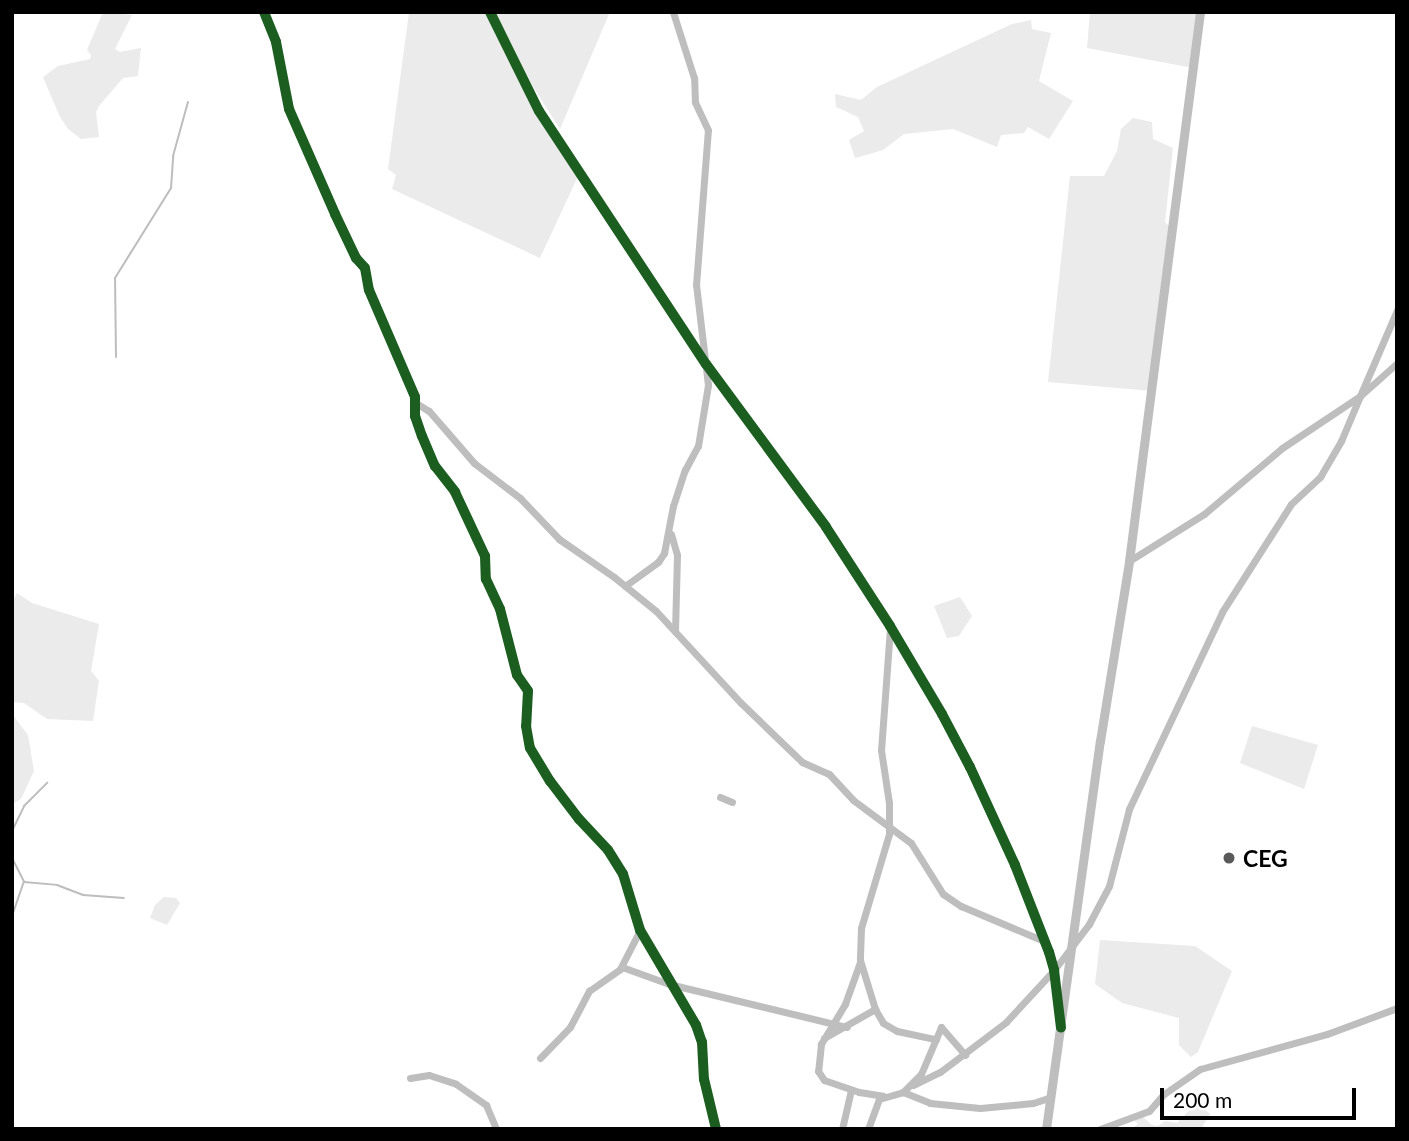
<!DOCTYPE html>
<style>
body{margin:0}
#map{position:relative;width:1409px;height:1141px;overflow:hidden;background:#fff;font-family:Lato,sans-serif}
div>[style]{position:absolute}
.green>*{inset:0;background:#ebebeb}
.stream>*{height:2px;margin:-1px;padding:0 1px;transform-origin:1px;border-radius:1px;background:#bdbdbd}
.minor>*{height:7px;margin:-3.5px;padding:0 3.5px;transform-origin:3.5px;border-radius:3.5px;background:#bebebe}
.major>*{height:9px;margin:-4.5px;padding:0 4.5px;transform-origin:4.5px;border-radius:4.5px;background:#bebebe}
.cycleway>*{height:10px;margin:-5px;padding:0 5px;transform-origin:5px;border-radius:5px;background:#1b5e20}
.dots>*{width:19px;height:19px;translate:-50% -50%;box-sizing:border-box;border:4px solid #fff;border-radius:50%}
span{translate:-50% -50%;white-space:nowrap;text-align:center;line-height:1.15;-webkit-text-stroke:7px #fff;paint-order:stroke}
.poi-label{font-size:23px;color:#000;font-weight:700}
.left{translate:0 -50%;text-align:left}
.frame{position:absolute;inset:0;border:14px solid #000;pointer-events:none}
.scale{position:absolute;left:1160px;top:1088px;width:196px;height:32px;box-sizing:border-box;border:4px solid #000;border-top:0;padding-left:9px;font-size:21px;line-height:24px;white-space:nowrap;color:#000;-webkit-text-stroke:5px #fff;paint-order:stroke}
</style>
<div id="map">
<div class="green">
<i style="clip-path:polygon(103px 12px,132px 15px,115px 49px,120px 52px,141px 48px,138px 76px,123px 78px,99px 106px,96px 112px,99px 137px,81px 139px,68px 129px,60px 117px,43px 77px,58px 66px,90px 59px,91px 55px,87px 50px)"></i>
<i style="clip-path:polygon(409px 12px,610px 12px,560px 129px,532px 85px,505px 31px,502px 33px,528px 89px,581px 170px,540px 258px,392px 189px,396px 175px,388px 169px)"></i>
<i style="clip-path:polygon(1090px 12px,1200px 12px,1193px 68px,1087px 48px)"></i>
<i style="clip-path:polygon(1031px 20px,1032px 29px,1051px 33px,1039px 81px,1073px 101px,1049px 139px,1028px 127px,1024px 133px,1001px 135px,997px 147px,953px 129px,904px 134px,883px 150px,855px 158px,849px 140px,864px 131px,858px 117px,836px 107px,835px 94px,861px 100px,877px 87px,1012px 24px)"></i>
<i style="clip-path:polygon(1133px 118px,1152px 122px,1153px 139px,1173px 148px,1165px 222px,1172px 229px,1152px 391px,1048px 382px,1070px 176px,1104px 176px,1117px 151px,1121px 129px)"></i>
<i style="clip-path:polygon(17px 593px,32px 603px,99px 624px,91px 671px,99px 681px,93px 721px,47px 719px,24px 703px,12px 702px,12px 603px)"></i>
<i style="clip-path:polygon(960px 597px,972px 616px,959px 636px,947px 638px,934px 606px)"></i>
<i style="clip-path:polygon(12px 714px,28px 735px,34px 771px,21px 799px,12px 804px)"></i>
<i style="clip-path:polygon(1252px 726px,1318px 745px,1304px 789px,1240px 763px)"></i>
<i style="clip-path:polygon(164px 897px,176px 898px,180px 903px,167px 925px,150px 918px,155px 905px)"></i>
<i style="clip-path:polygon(1100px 940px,1195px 946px,1232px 971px,1198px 1052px,1191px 1057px,1179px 1045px,1179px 1018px,1122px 1003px,1095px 984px)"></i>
<i style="clip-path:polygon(1195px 1104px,1199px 1104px,1210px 1114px,1201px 1129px,1131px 1129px,1138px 1124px,1133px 1119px,1142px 1116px,1152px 1125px,1158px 1126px,1165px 1121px,1177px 1123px)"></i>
</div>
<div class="stream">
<i style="left:116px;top:357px;width:79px;rotate:-90.7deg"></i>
<i style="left:115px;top:278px;width:106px;rotate:-58.1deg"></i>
<i style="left:171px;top:188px;width:32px;rotate:-86deg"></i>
<i style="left:173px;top:156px;width:56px;rotate:-74.5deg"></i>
<i style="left:12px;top:831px;width:28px;rotate:-64deg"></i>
<i style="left:24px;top:806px;width:33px;rotate:-45deg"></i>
<i style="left:12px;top:858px;width:27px;rotate:63deg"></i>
<i style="left:12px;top:916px;width:36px;rotate:-71deg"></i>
<i style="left:24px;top:882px;width:33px;rotate:5deg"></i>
<i style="left:57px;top:885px;width:28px;rotate:21deg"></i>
<i style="left:83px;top:895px;width:41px;rotate:4.2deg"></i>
</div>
<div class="minor">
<i style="left:264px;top:12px;width:32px;rotate:68deg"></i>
<i style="left:276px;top:42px;width:68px;rotate:79deg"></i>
<i style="left:289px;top:109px;width:115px;rotate:66.3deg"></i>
<i style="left:335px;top:214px;width:49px;rotate:64.5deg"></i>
<i style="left:356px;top:258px;width:13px;rotate:48deg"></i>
<i style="left:365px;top:268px;width:22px;rotate:80deg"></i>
<i style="left:369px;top:290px;width:116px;rotate:66.7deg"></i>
<i style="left:415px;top:397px;width:19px;rotate:90deg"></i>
<i style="left:415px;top:416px;width:21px;rotate:71deg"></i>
<i style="left:422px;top:436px;width:33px;rotate:67deg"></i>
<i style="left:435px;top:466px;width:33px;rotate:52deg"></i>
<i style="left:455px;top:492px;width:71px;rotate:64.9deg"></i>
<i style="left:485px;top:556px;width:23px;rotate:88deg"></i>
<i style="left:486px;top:579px;width:33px;rotate:65deg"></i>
<i style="left:500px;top:609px;width:68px;rotate:75.6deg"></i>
<i style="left:517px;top:675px;width:19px;rotate:55deg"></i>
<i style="left:528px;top:691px;width:35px;rotate:93deg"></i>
<i style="left:526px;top:726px;width:22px;rotate:80deg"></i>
<i style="left:530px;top:748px;width:39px;rotate:59deg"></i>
<i style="left:550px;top:781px;width:48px;rotate:52.7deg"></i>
<i style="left:579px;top:819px;width:42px;rotate:46.9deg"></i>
<i style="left:608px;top:850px;width:28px;rotate:58deg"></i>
<i style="left:623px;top:874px;width:59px;rotate:73.1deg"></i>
<i style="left:640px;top:930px;width:110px;rotate:59.5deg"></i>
<i style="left:696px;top:1025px;width:18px;rotate:71deg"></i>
<i style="left:702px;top:1042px;width:37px;rotate:87deg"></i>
<i style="left:704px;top:1079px;width:51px;rotate:76.5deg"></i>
<i style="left:490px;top:12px;width:110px;rotate:63.7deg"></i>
<i style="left:539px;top:111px;width:303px;rotate:56.6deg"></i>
<i style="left:706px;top:364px;width:202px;rotate:53.6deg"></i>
<i style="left:826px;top:527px;width:156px;rotate:57.3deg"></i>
<i style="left:910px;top:658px;width:124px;rotate:61.2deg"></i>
<i style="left:970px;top:767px;width:108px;rotate:65.3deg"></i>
<i style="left:1015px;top:865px;width:108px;rotate:69.4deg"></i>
<i style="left:1053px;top:966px;width:46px;rotate:81.2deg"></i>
<i style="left:416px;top:403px;width:15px;rotate:32deg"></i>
<i style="left:429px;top:411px;width:69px;rotate:49.1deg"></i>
<i style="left:474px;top:463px;width:58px;rotate:37.3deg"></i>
<i style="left:520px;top:498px;width:57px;rotate:46.4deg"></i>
<i style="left:559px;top:539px;width:67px;rotate:34.6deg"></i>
<i style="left:614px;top:577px;width:54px;rotate:39deg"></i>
<i style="left:656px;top:611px;width:125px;rotate:47.3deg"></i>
<i style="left:741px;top:703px;width:85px;rotate:44deg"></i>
<i style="left:802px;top:762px;width:30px;rotate:24deg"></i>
<i style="left:829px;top:774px;width:35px;rotate:47deg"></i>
<i style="left:853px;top:800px;width:72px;rotate:36.6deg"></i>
<i style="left:911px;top:843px;width:60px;rotate:57.9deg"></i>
<i style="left:943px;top:894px;width:22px;rotate:34deg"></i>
<i style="left:961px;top:906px;width:90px;rotate:22.9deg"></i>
<i style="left:671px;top:534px;width:22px;rotate:74deg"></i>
<i style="left:677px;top:555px;width:76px;rotate:91.5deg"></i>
<i style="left:1129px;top:561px;width:89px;rotate:-32.1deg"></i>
<i style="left:1204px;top:514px;width:102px;rotate:-40.2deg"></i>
<i style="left:1282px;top:448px;width:94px;rotate:-33.7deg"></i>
<i style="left:1360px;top:396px;width:94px;rotate:-66.7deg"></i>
<i style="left:625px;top:586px;width:41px;rotate:-36deg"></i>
<i style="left:658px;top:562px;width:11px;rotate:-56deg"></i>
<i style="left:664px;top:553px;width:48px;rotate:-79.2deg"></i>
<i style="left:673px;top:506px;width:38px;rotate:-72deg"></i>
<i style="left:685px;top:470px;width:27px;rotate:-62deg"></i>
<i style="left:698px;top:446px;width:62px;rotate:-80.7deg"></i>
<i style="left:708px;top:385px;width:101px;rotate:-96.8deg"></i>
<i style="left:696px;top:285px;width:155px;rotate:-85.6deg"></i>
<i style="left:708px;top:130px;width:31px;rotate:-115deg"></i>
<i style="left:695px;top:102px;width:24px;rotate:-92deg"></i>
<i style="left:694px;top:78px;width:69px;rotate:-107.7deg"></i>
<i style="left:890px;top:628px;width:122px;rotate:94.2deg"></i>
<i style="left:881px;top:750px;width:54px;rotate:81.4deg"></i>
<i style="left:889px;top:803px;width:31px;rotate:90deg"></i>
<i style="left:889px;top:834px;width:98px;rotate:106.6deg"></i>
<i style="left:861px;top:928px;width:32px;rotate:92deg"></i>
<i style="left:860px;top:960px;width:51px;rotate:73deg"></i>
<i style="left:875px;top:1009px;width:16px;rotate:60deg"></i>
<i style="left:883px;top:1023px;width:16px;rotate:30deg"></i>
<i style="left:897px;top:1031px;width:40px;rotate:12deg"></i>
<i style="left:720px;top:797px;width:13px;rotate:23deg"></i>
<i style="left:860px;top:962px;width:45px;rotate:109.7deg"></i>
<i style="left:845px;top:1004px;width:47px;rotate:121deg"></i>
<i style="left:821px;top:1044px;width:27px;rotate:96deg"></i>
<i style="left:818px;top:1071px;width:11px;rotate:56deg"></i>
<i style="left:824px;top:1080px;width:37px;rotate:19deg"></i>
<i style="left:859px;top:1092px;width:24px;rotate:9deg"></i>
<i style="left:622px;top:967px;width:50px;rotate:19.9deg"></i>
<i style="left:669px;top:984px;width:183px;rotate:13.6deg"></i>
<i style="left:824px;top:1038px;width:59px;rotate:-29.6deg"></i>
<i style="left:540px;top:1058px;width:43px;rotate:-45.9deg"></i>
<i style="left:570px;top:1027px;width:41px;rotate:-62.2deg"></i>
<i style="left:589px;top:991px;width:38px;rotate:-35deg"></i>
<i style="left:620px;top:969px;width:44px;rotate:-62.9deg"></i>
<i style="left:410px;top:1078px;width:19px;rotate:-9deg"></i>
<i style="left:429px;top:1075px;width:28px;rotate:18deg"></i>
<i style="left:456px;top:1084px;width:37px;rotate:35deg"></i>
<i style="left:486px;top:1105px;width:26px;rotate:67deg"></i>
<i style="left:913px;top:1085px;width:30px;rotate:-26deg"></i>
<i style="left:940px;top:1072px;width:83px;rotate:-37.1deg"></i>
<i style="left:1006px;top:1022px;width:71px;rotate:-47.3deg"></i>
<i style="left:1054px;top:970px;width:58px;rotate:-52.7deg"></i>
<i style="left:1089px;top:924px;width:43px;rotate:-62.2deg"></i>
<i style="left:1109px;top:886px;width:80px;rotate:-75.4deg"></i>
<i style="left:1129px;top:809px;width:218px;rotate:-64.7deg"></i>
<i style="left:1222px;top:612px;width:128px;rotate:-57.4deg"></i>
<i style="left:1291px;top:504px;width:40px;rotate:-43deg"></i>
<i style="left:1320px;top:477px;width:42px;rotate:-59.7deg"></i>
<i style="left:1341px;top:441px;width:49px;rotate:-67.1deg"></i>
<i style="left:1360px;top:396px;width:50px;rotate:-41.7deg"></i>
<i style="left:903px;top:1092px;width:29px;rotate:22deg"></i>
<i style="left:930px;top:1103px;width:50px;rotate:5.7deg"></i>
<i style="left:980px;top:1108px;width:53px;rotate:-5.4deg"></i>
<i style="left:1033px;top:1103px;width:19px;rotate:-18deg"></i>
<i style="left:842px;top:1129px;width:40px;rotate:-77deg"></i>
<i style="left:868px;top:1129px;width:32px;rotate:-70deg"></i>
<i style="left:879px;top:1099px;width:25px;rotate:-16deg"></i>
<i style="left:903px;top:1092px;width:25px;rotate:-45deg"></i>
<i style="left:921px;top:1074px;width:51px;rotate:-66.9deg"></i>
<i style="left:941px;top:1027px;width:37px;rotate:49deg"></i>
<i style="left:1100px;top:1129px;width:52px;rotate:-20.2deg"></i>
<i style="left:1149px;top:1111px;width:23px;rotate:-49deg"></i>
<i style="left:1164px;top:1094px;width:44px;rotate:-34.8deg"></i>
<i style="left:1200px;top:1069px;width:132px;rotate:-15.4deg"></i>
<i style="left:1327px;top:1034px;width:75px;rotate:-20.4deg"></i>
</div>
<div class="major">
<i style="left:1046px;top:1129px;width:392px;rotate:-82.1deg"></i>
<i style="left:1100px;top:741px;width:182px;rotate:-80.8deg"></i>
<i style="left:1129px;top:561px;width:554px;rotate:-82.63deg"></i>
</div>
<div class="cycleway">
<i style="left:264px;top:12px;width:32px;rotate:68deg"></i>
<i style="left:276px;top:42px;width:68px;rotate:79deg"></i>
<i style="left:289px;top:109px;width:115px;rotate:66.3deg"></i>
<i style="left:335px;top:214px;width:49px;rotate:64.5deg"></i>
<i style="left:356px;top:258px;width:13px;rotate:48deg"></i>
<i style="left:365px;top:268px;width:22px;rotate:80deg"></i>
<i style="left:369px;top:290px;width:116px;rotate:66.7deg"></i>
<i style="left:415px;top:397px;width:19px;rotate:90deg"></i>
<i style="left:415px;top:416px;width:21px;rotate:71deg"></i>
<i style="left:422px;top:436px;width:33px;rotate:67deg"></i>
<i style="left:435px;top:466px;width:33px;rotate:52deg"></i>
<i style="left:455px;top:492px;width:71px;rotate:64.9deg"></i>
<i style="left:485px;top:556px;width:23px;rotate:88deg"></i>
<i style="left:486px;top:579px;width:33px;rotate:65deg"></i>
<i style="left:500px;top:609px;width:68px;rotate:75.6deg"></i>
<i style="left:517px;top:675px;width:19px;rotate:55deg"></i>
<i style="left:528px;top:691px;width:35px;rotate:93deg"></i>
<i style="left:526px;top:726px;width:22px;rotate:80deg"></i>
<i style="left:530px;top:748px;width:39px;rotate:59deg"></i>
<i style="left:550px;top:781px;width:48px;rotate:52.7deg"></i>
<i style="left:579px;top:819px;width:42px;rotate:46.9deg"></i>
<i style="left:608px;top:850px;width:28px;rotate:58deg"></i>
<i style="left:623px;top:874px;width:59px;rotate:73.1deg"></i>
<i style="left:640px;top:930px;width:110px;rotate:59.5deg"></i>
<i style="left:696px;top:1025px;width:18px;rotate:71deg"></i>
<i style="left:702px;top:1042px;width:37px;rotate:87deg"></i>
<i style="left:704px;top:1079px;width:51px;rotate:76.5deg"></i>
<i style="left:490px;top:12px;width:110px;rotate:63.7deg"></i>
<i style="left:539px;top:111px;width:303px;rotate:56.6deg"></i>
<i style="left:706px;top:364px;width:202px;rotate:53.6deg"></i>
<i style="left:826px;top:527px;width:118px;rotate:57.1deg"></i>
<i style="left:890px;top:626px;width:102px;rotate:59.4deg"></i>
<i style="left:942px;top:714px;width:60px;rotate:62.2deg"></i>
<i style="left:970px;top:767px;width:108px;rotate:65.3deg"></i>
<i style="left:1015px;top:865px;width:93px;rotate:68.7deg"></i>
<i style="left:1049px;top:952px;width:19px;rotate:74deg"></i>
<i style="left:1054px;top:970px;width:58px;rotate:83.1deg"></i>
</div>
<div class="dots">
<i style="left:1229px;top:858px;background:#595959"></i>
</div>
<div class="poi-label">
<span class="left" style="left:1243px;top:858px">CEG</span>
</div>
<div class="frame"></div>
<div class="scale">200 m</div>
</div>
